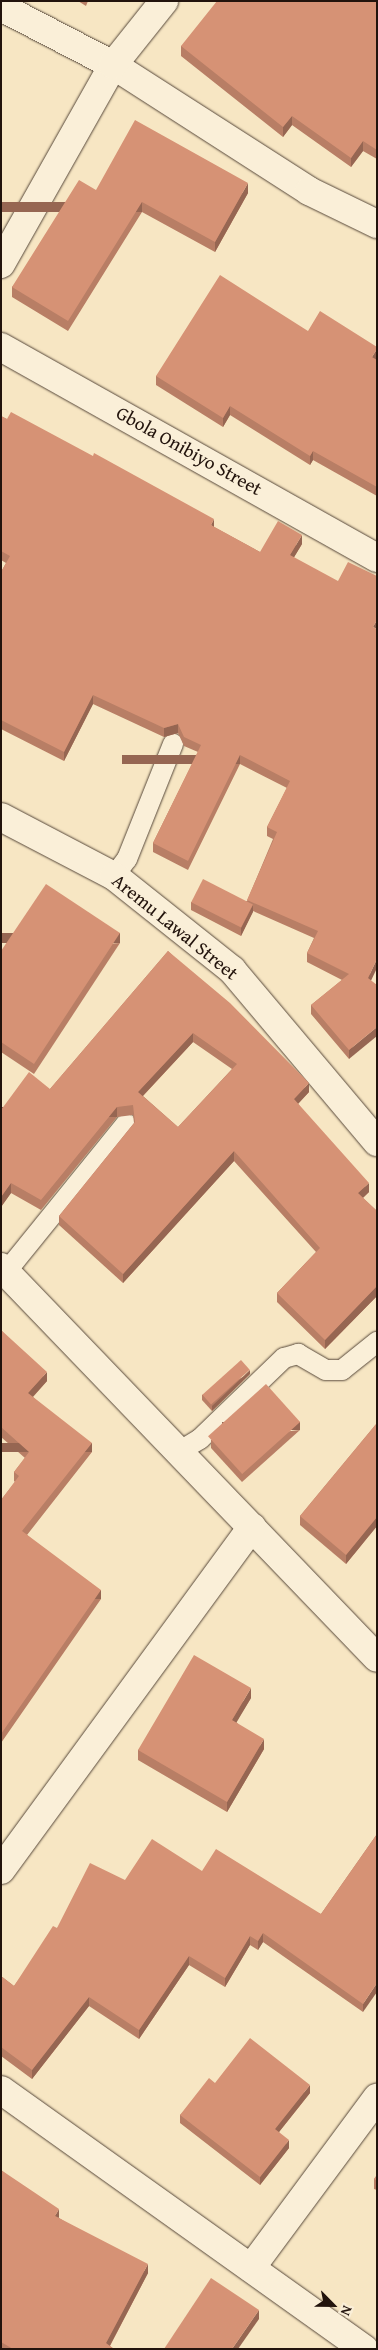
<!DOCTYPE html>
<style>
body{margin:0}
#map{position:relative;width:378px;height:2350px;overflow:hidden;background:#f7e6c3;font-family:"Gentium Book Plus",serif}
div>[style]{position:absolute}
.roads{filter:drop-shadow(0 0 1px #57483a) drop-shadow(0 0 1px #57483a)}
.service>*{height:20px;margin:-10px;padding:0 10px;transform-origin:10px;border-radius:10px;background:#faefd8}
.minor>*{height:28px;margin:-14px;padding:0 14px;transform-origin:14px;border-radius:14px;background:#faefd8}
.wall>*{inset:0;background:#b87e65}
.shaded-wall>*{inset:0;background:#966652;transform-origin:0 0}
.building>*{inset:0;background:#d69275;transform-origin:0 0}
span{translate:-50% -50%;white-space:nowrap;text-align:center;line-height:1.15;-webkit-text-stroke:4px #faefd8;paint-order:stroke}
.street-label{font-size:19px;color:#22130c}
.frame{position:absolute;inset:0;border:2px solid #22130c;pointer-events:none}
.north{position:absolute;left:308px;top:2280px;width:50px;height:50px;-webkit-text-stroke:4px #faefd8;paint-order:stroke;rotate:113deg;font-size:14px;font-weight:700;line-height:20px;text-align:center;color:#22130c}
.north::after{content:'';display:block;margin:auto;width:18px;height:22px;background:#22130c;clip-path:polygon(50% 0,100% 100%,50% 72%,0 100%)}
</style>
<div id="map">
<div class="roads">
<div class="service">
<i style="left:114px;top:876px;width:21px;rotate:-53deg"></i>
<i style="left:127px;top:859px;width:124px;rotate:-68.2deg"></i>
<i style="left:6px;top:1272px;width:191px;rotate:-51deg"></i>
<i style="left:180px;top:1451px;width:23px;rotate:-31deg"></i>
<i style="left:200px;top:1439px;width:117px;rotate:-44deg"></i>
<i style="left:284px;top:1358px;width:15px;rotate:-16deg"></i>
<i style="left:298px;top:1354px;width:32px;rotate:30deg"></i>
<i style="left:326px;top:1370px;width:16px"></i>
<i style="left:342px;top:1370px;width:45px;rotate:-38.7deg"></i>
</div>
<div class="minor">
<i style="left:1px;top:7px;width:126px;rotate:27.4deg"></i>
<i style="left:113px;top:65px;width:233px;rotate:32.7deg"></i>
<i style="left:309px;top:191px;width:76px;rotate:25.9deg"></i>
<i style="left:1px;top:264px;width:228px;rotate:-60.6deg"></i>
<i style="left:113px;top:65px;width:82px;rotate:-51.4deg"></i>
<i style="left:1px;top:347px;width:431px;rotate:29.3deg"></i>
<i style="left:1px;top:817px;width:127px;rotate:27.6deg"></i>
<i style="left:114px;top:876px;width:151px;rotate:38.5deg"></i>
<i style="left:232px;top:970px;width:225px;rotate:49.9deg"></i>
<i style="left:1px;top:1267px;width:542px;rotate:46.12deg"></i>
<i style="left:1px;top:1870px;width:425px;rotate:-53.8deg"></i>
<i style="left:1px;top:2090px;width:446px;rotate:35.5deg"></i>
<i style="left:251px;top:2268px;width:212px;rotate:-53.5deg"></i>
</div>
</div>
<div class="wall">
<i style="clip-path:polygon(78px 1px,88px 1px,86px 6px)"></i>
<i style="clip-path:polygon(377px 1px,377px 159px,363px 151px,351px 167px,292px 125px,283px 137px,181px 56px,181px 46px)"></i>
<i style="clip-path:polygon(96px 190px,248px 193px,215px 252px,142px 212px,68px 331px,12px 297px,12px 287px)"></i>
<i style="clip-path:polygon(308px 331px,377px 360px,377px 496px,313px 460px,310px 465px,230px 415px,223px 427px,156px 385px,156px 376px)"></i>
<i style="clip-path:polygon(1px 416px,214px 527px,260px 552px,302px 544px,294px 557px,371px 981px,349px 1059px,311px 1014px,311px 1005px,342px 980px,307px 962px,307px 953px,314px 938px,253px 911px,241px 936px,191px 910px,191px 902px,247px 901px,273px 839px,267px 836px,267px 827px,287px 788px,240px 764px,188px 870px,153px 852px,153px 843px,198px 752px,184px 746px,178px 733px,164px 737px,93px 704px,64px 761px,1px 729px,1px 572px,6px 563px,1px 560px)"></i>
<i style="clip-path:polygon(120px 943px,34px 1074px,1px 1052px,1px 951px)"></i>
<i style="clip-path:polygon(evenodd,168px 951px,309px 1092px,298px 1104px,369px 1192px,363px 1198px,377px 1211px,377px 1296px,325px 1349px,277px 1302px,277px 1293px,316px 1252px,234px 1161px,123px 1283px,59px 1225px,59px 1216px,134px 1123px,133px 1115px,117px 1117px,41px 1210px,11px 1193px,1px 1207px,1px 1110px,50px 1089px,168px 951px,193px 1042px,232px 1069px,178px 1127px,143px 1096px,193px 1042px)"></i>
<i style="clip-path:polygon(1px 1330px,47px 1381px,33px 1397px,92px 1452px,27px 1535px,101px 1599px,1px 1743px,1px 1500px,15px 1482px,14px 1481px,14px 1472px,25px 1458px,1px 1437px)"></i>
<i style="clip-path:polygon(250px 1374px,212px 1411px,202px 1400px,202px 1395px)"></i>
<i style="clip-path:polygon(377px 1423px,377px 1526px,346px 1564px,300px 1525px,300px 1516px)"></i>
<i style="clip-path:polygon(300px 1430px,242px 1482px,211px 1448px,211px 1440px)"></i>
<i style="clip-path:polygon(251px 1698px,236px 1722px,264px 1749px,227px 1812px,138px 1760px,138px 1750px)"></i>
<i style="clip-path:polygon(377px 1834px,363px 2012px,263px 1942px,258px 1950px,250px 1945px,225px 1987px,189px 1965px,139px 2039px,89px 2006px,32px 2079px,1px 2056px,1px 1976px,14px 1986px,57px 1928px,125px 1880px,202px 1871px,321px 1914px)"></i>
<i style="clip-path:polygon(215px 2083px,310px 2093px,279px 2132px,289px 2148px,260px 2185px,180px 2123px,180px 2115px)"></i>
<i style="clip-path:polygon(1px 2170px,59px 2218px,148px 2273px,110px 2346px,114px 2349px,1px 2349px)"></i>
<i style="clip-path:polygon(377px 2175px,377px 2190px,374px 2189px,374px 2179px)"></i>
</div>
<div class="shaded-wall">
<i style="clip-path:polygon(292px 116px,292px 125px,283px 137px,283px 127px)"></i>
<i style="clip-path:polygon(363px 141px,363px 151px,351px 167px,351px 158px)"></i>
<i style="clip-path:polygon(248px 183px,248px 193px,215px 252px,215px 242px)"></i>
<i style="left:142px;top:202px;width:10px;height:140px;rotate:90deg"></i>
<i style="clip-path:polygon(377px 349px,377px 358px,372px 366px,372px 357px)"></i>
<i style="clip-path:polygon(230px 406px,230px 415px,223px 427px,223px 418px)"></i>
<i style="clip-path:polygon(313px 451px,313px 460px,310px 465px,310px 456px)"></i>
<i style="clip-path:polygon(214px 519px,214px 528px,211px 525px)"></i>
<i style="clip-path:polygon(302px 535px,302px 544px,290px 564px,290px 555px)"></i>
<i style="clip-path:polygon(377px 620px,377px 629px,373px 627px)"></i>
<i style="clip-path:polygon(93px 695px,93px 704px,64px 761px,64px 752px)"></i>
<i style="clip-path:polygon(178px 724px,178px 733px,164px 737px,164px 728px)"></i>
<i style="left:240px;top:755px;width:9px;height:118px;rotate:90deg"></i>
<i style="clip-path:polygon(253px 905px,253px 912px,241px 936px,241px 928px)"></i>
<i style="left:120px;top:933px;width:10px;height:157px;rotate:90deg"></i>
<i style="clip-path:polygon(377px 959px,377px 968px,368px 987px,368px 978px)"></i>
<i style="clip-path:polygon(377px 1027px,377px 1036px,349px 1059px,349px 1050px)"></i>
<i style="clip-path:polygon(193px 1033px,193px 1042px,138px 1101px,138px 1092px)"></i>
<i style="clip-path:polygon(309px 1083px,309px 1092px,294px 1108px,294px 1099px)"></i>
<i style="left:117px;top:1107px;width:10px;height:120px;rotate:90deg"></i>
<i style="clip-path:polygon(234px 1151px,234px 1161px,123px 1283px,123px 1274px)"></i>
<i style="clip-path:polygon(11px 1183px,11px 1193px,1px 1207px,1px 1197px)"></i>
<i style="clip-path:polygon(369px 1183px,369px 1192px,358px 1202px,358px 1193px)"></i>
<i style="clip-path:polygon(377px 1286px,377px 1296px,325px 1349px,325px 1340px)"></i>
<i style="clip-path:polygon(250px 1370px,250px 1374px,212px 1411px,212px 1406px)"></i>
<i style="clip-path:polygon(47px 1372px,47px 1381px,28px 1402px,28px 1393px)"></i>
<i style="left:300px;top:1422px;width:8px;height:78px;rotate:90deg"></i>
<i style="left:92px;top:1443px;width:9px;height:112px;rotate:90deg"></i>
<i style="clip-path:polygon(377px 1517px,377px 1526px,346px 1564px,346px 1555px)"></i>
<i style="left:101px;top:1590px;width:9px;height:175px;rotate:90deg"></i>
<i style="clip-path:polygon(251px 1688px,251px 1698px,232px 1730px,232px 1720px)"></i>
<i style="clip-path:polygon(264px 1739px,264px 1749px,227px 1812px,227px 1802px)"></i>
<i style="clip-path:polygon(263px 1933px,263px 1942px,258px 1950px,258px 1941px)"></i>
<i style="clip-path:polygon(250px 1936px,250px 1945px,225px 1987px,225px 1978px)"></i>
<i style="clip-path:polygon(189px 1956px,189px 1965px,139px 2039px,139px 2030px)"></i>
<i style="clip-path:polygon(377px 1983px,377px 1992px,363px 2012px,363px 2004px)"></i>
<i style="clip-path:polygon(89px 1997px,89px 2006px,32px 2079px,32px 2070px)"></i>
<i style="clip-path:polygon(310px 2085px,310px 2093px,275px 2137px,275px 2129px)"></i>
<i style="clip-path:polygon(289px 2140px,289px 2148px,260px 2185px,260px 2177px)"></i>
<i style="clip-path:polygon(59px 2209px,59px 2218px,55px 2216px)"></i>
<i style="clip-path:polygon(148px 2264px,148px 2273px,108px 2349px,106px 2343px)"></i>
<i style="clip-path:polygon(259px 2310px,259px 2319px,238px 2349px,232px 2349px)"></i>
</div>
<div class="building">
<i style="clip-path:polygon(217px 1px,377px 1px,377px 150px,363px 141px,351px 158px,292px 116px,283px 127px,181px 46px)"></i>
<i style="clip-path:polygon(135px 120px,248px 183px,215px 242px,142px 202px,68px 321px,12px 287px,79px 180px,96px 190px)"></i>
<i style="clip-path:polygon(220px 275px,308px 331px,320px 311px,377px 347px,377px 349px,372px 357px,377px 360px,377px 487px,313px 451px,310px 456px,230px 406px,223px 418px,156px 376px)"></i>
<i style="clip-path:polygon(11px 412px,93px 456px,94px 453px,214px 519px,211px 525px,260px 552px,278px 521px,302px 535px,290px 555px,338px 581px,348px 562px,377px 576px,377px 620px,373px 627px,377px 629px,377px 959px,368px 978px,377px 985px,377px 1027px,349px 1050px,311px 1005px,349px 974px,307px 953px,318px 931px,247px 900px,277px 832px,267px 827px,290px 781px,240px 755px,188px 861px,153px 843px,201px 745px,184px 737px,178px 724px,164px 728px,93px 695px,64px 752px,1px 720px,1px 572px,10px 556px,1px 551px,1px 416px,7px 419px)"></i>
<i style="left:203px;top:879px;width:56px;height:26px;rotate:27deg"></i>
<i style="clip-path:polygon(46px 884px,120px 933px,34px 1064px,1px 1042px,1px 951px)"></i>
<i style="clip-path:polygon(evenodd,168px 951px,230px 1003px,309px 1083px,294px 1099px,369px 1183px,358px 1193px,377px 1211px,377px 1286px,325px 1340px,277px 1293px,320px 1248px,234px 1151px,123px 1274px,59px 1216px,135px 1122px,133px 1105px,117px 1107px,41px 1200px,11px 1183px,1px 1197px,1px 1110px,29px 1072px,50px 1089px,168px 951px,193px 1033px,237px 1064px,178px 1127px,138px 1092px,193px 1033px)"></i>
<i style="clip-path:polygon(1px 1330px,47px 1372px,28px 1393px,92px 1443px,22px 1531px,101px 1590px,1px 1734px,1px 1500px,19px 1476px,14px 1472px,29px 1452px,1px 1427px)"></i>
<i style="left:241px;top:1360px;width:13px;height:52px;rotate:48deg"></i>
<i style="left:266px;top:1384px;width:51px;height:78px;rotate:48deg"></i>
<i style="clip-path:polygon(377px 1423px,377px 1517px,346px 1555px,300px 1516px)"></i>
<i style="clip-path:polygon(194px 1655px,251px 1688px,232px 1720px,264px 1739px,227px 1802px,138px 1750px)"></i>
<i style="clip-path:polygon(377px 1834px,377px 1983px,363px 2004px,263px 1933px,258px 1941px,250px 1936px,225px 1978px,189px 1956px,139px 2030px,89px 1997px,32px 2070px,1px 2047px,1px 1976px,14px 1986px,53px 1926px,57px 1928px,90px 1863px,125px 1880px,152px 1839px,202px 1871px,216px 1849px,321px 1914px)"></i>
<i style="clip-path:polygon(250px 2038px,310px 2085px,275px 2129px,289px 2140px,260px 2177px,180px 2115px,209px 2078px,215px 2083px)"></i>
<i style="clip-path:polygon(1px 2170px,59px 2209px,55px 2216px,148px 2264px,106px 2343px,114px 2349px,13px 2349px,1px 2342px)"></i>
<i style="clip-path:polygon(377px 2175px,377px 2181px,374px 2179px)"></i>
<i style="clip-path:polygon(211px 2278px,259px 2310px,232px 2349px,164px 2349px)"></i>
</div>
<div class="street-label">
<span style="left:189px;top:451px;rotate:29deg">Gbola Onibiyo Street</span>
<span style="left:175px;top:927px;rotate:39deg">Aremu Lawal Street</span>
</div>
<div class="frame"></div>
<div class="north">N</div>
</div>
